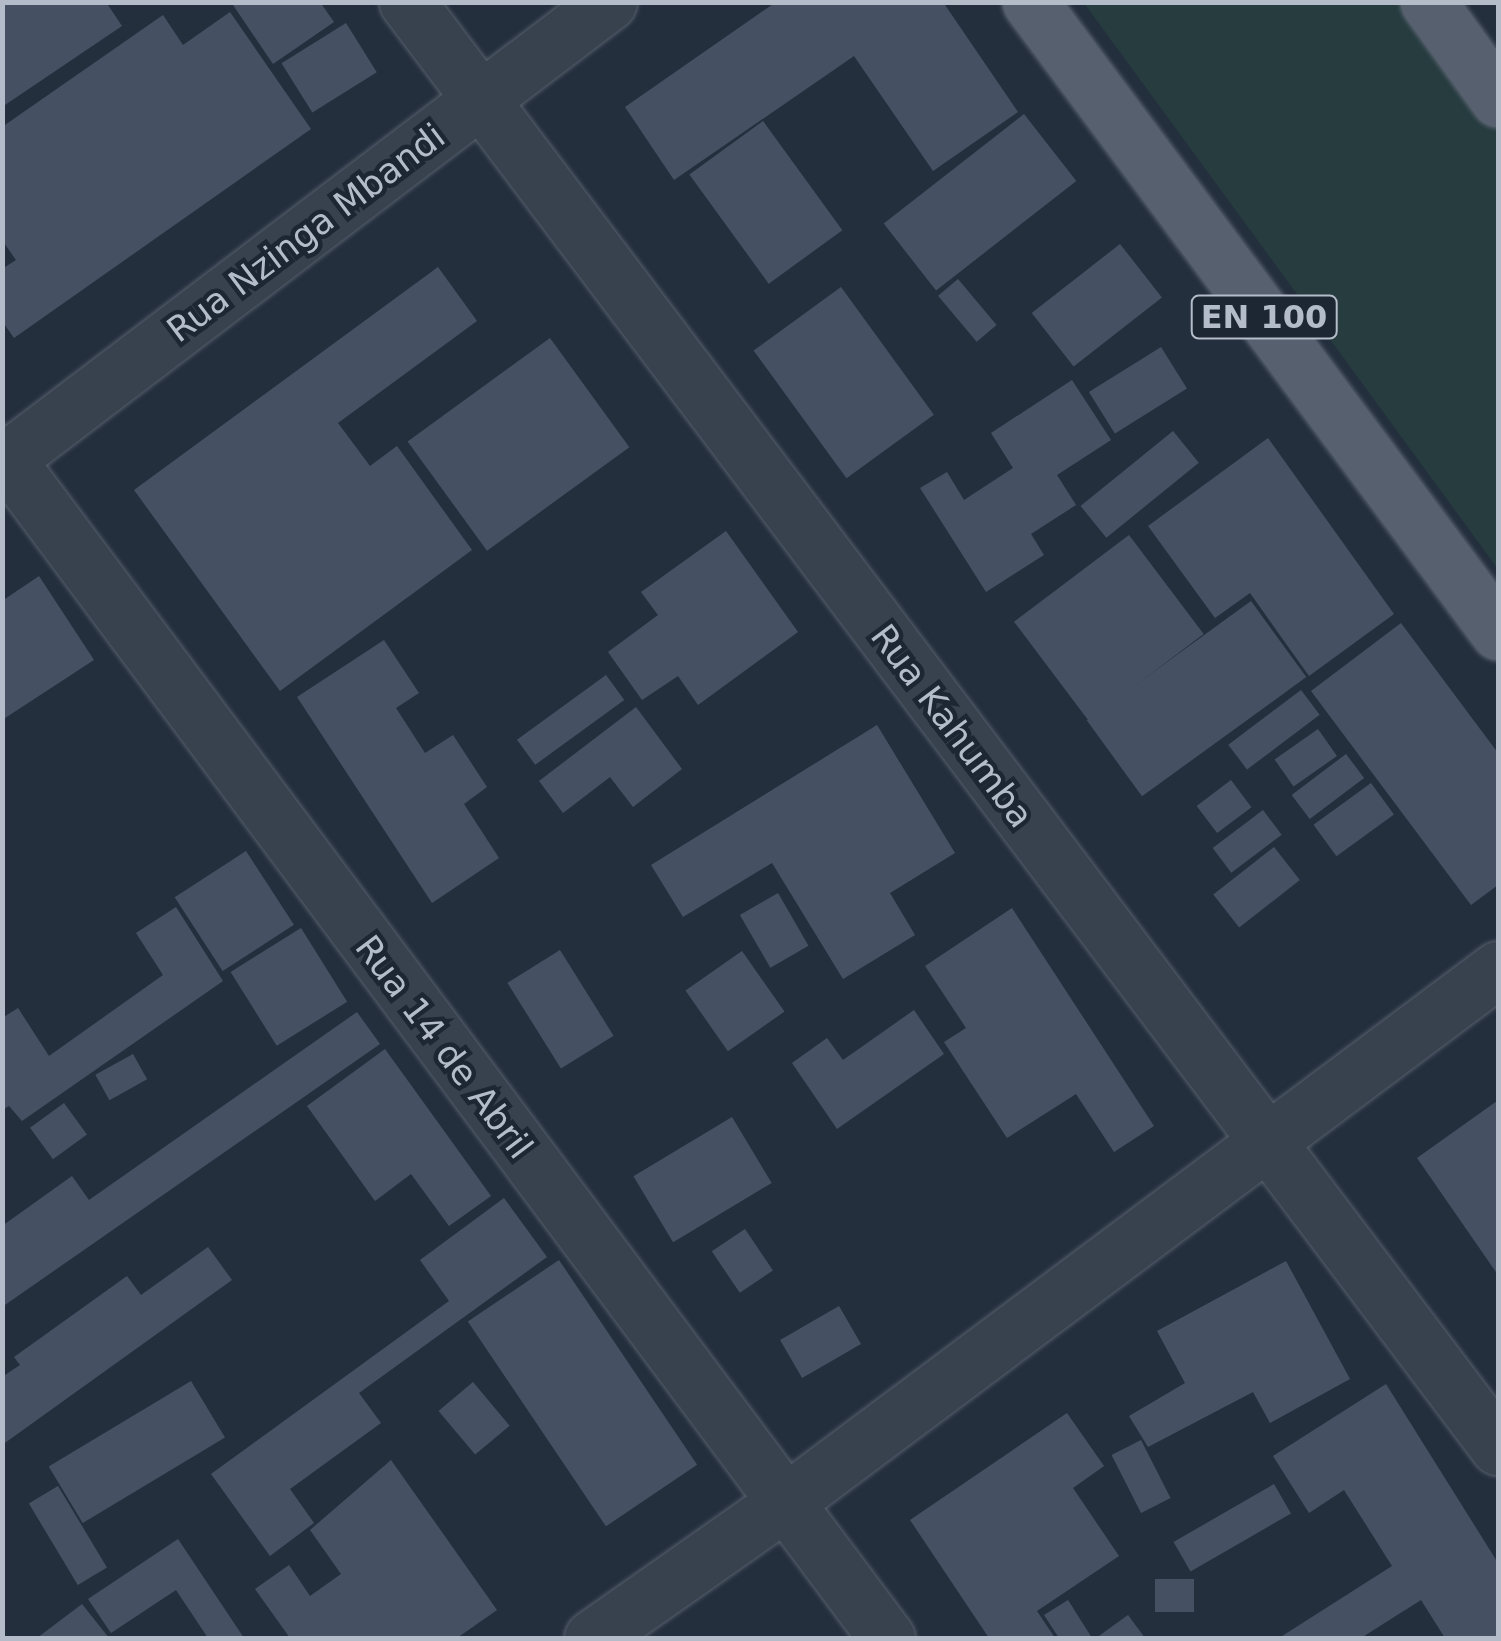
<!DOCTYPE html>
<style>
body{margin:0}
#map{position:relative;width:1501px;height:1641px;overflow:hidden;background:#242f3e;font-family:"DejaVu Sans",sans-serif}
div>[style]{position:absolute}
.green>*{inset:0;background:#263c3f}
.building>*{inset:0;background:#455162;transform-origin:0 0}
.roads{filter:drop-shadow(0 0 2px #565f6c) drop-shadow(0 0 2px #565f6c)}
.minor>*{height:55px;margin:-27.5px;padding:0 27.5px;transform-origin:27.5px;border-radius:27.5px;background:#38414e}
.primary>*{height:55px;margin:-27.5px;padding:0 27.5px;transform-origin:27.5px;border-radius:27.5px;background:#56606e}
span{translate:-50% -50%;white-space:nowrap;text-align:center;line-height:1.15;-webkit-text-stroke:9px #1d2633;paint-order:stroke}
.shield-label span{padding:2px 8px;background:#1d2633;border:2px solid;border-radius:8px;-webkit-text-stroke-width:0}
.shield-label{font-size:32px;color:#b4bcc9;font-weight:700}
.street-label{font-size:35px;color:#b4bcc9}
.frame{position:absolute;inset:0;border:5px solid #b4bcc9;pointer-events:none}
</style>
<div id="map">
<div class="green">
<i style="clip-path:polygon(1084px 3px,1412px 3px,1498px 120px,1498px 569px)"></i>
</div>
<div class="building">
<i style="clip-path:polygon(2px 2px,106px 2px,122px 26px,2px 107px)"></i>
<i style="clip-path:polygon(231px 2px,320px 2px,334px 22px,273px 64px)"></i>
<i style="clip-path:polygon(776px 2px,943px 2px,1018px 112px,933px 171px,854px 56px,674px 180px,625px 107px)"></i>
<i style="clip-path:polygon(230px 12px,311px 129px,14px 338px,2px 321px,2px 269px,16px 260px,2px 240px,2px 127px,163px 15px,183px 45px)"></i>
<i style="left:346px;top:23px;width:58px;height:76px;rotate:58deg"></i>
<i style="left:1024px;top:114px;width:85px;height:178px;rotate:52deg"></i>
<i style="left:763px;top:121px;width:135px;height:91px;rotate:54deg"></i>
<i style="left:1120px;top:244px;width:68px;height:112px;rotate:52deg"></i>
<i style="clip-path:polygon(438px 267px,477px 321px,338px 423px,370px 466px,397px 446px,472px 550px,280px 691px,134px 490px)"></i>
<i style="left:958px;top:279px;width:60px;height:26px;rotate:50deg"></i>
<i style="left:841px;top:287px;width:158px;height:108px;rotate:54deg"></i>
<i style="left:550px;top:338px;width:135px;height:176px;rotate:54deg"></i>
<i style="left:1161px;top:347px;width:49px;height:85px;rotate:58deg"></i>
<i style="clip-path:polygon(1072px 380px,1111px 440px,1057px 475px,1076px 505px,1031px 534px,1044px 555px,986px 592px,920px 488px,947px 472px,964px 500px,1013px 468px,991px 433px)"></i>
<i style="left:1173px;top:431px;width:41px;height:119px;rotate:51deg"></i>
<i style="clip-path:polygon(1268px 438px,1394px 614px,1309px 676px,1250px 593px,1215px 618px,1148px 526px)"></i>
<i style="clip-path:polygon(726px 531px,798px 632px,698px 705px,678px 676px,642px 700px,608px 652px,658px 615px,641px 592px)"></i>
<i style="left:1129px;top:535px;width:124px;height:144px;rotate:53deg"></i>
<i style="clip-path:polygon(39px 576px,94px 660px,2px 720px,2px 601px)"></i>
<i style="left:1251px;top:601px;width:94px;height:203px;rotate:54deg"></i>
<i style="clip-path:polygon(1401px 623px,1498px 753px,1498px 885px,1471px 905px,1311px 691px)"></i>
<i style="clip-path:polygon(384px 640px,419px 693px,396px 708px,425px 753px,453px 735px,487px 787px,464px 804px,499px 858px,432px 903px,297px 697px)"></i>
<i style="left:606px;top:675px;width:31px;height:110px;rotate:54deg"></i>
<i style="left:1301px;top:690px;width:31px;height:91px;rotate:53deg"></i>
<i style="clip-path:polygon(636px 707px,682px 769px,633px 807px,610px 777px,563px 813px,539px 781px)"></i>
<i style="clip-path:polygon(877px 725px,955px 853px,890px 893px,915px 935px,843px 979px,772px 863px,683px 917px,651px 865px)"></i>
<i style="left:1318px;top:729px;width:33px;height:53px;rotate:55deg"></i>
<i style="left:1346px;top:754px;width:30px;height:68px;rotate:53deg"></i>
<i style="left:1231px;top:780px;width:34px;height:43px;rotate:53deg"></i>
<i style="left:1371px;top:783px;width:39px;height:71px;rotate:54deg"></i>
<i style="left:1263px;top:810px;width:31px;height:63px;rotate:53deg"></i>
<i style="left:1274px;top:847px;width:42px;height:77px;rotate:52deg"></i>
<i style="left:246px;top:851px;width:88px;height:85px;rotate:57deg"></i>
<i style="left:778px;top:893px;width:61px;height:44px;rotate:60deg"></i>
<i style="clip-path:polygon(176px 907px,223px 981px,22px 1121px,9px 1106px,2px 1110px,2px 1018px,18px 1008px,49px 1056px,163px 975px,136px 933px)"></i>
<i style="clip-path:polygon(1012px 908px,1154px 1126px,1114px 1152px,1076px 1094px,1007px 1138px,944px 1042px,966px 1028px,925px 966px)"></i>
<i style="left:301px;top:928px;width:87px;height:83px;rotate:58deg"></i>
<i style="left:560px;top:950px;width:101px;height:62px;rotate:58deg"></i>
<i style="left:742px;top:951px;width:74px;height:69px;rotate:55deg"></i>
<i style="clip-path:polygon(914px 1010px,944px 1054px,837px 1129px,792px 1063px,827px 1038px,843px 1060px)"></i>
<i style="clip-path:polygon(357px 1012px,380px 1044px,2px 1307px,2px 1226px,72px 1176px,89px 1200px)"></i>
<i style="clip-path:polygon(385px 1049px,491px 1196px,449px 1226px,411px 1174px,375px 1201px,307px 1106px)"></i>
<i style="left:133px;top:1054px;width:29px;height:43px;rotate:61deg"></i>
<i style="clip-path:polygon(1497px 1101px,1498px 1103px,1498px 1275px,1417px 1158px)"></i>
<i style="left:64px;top:1103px;width:39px;height:42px;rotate:54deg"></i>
<i style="left:732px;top:1117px;width:77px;height:115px;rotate:59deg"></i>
<i style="clip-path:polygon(504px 1198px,547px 1257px,359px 1393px,381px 1423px,290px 1489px,314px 1523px,270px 1556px,211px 1474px,449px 1301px,420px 1260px)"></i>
<i style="left:745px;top:1229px;width:50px;height:40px;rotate:56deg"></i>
<i style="clip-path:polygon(208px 1247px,232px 1280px,2px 1445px,2px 1377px,20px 1365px,14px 1357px,127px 1276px,141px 1295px)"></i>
<i style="left:559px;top:1260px;width:247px;height:110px;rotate:56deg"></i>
<i style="clip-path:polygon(1286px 1261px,1350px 1379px,1270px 1423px,1253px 1392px,1148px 1447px,1129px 1416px,1185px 1383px,1157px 1331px)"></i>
<i style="left:839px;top:1306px;width:44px;height:68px;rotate:60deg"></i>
<i style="left:191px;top:1381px;width:66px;height:166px;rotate:59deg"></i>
<i style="left:473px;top:1382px;width:57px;height:45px;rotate:50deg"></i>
<i style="clip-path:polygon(1386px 1384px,1498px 1563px,1498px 1638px,1445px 1638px,1421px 1600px,1361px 1638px,1279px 1638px,1392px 1566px,1344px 1490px,1309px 1513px,1273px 1456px)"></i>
<i style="clip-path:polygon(1067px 1413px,1104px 1466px,1073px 1488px,1119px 1556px,1037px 1611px,1055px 1638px,989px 1638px,910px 1520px)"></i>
<i style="left:1141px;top:1440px;width:65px;height:33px;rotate:63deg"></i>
<i style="clip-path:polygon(391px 1460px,497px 1610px,457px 1638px,290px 1638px,255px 1589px,289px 1565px,310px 1596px,341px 1574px,310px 1530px)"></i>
<i style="left:1274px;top:1484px;width:34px;height:116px;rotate:60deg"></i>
<i style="left:58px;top:1486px;width:95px;height:34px;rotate:59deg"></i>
<i style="clip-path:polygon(178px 1539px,244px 1638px,208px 1638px,176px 1590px,111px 1633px,88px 1599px)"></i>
<i style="left:1155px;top:1579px;width:39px;height:33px"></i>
<i style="clip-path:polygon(1068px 1600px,1092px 1638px,1059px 1638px,1044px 1615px)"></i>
<i style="clip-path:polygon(82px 1604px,109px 1638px,37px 1638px)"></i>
<i style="clip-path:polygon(1128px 1615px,1145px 1638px,1096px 1638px)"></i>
</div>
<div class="roads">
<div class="minor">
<i style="left:407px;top:2px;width:1811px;rotate:52.95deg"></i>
<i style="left:2px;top:453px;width:1479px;rotate:53.25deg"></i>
<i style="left:2px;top:463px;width:762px;rotate:-37.22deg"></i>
<i style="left:592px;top:1638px;width:233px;rotate:-35.1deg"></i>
<i style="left:783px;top:1504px;width:893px;rotate:-36.81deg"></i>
</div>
<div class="primary">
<i style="left:1030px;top:2px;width:785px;rotate:53.39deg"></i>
<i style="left:1428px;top:2px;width:120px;rotate:54.2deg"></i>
</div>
</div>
<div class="shield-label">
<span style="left:1264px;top:317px">EN 100</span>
</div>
<div class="street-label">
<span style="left:306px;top:233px;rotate:-37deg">Rua Nzinga Mbandi</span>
<span style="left:952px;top:726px;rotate:53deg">Rua Kahumba</span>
<span style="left:444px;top:1047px;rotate:53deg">Rua 14 de Abril</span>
</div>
<div class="frame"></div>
</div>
